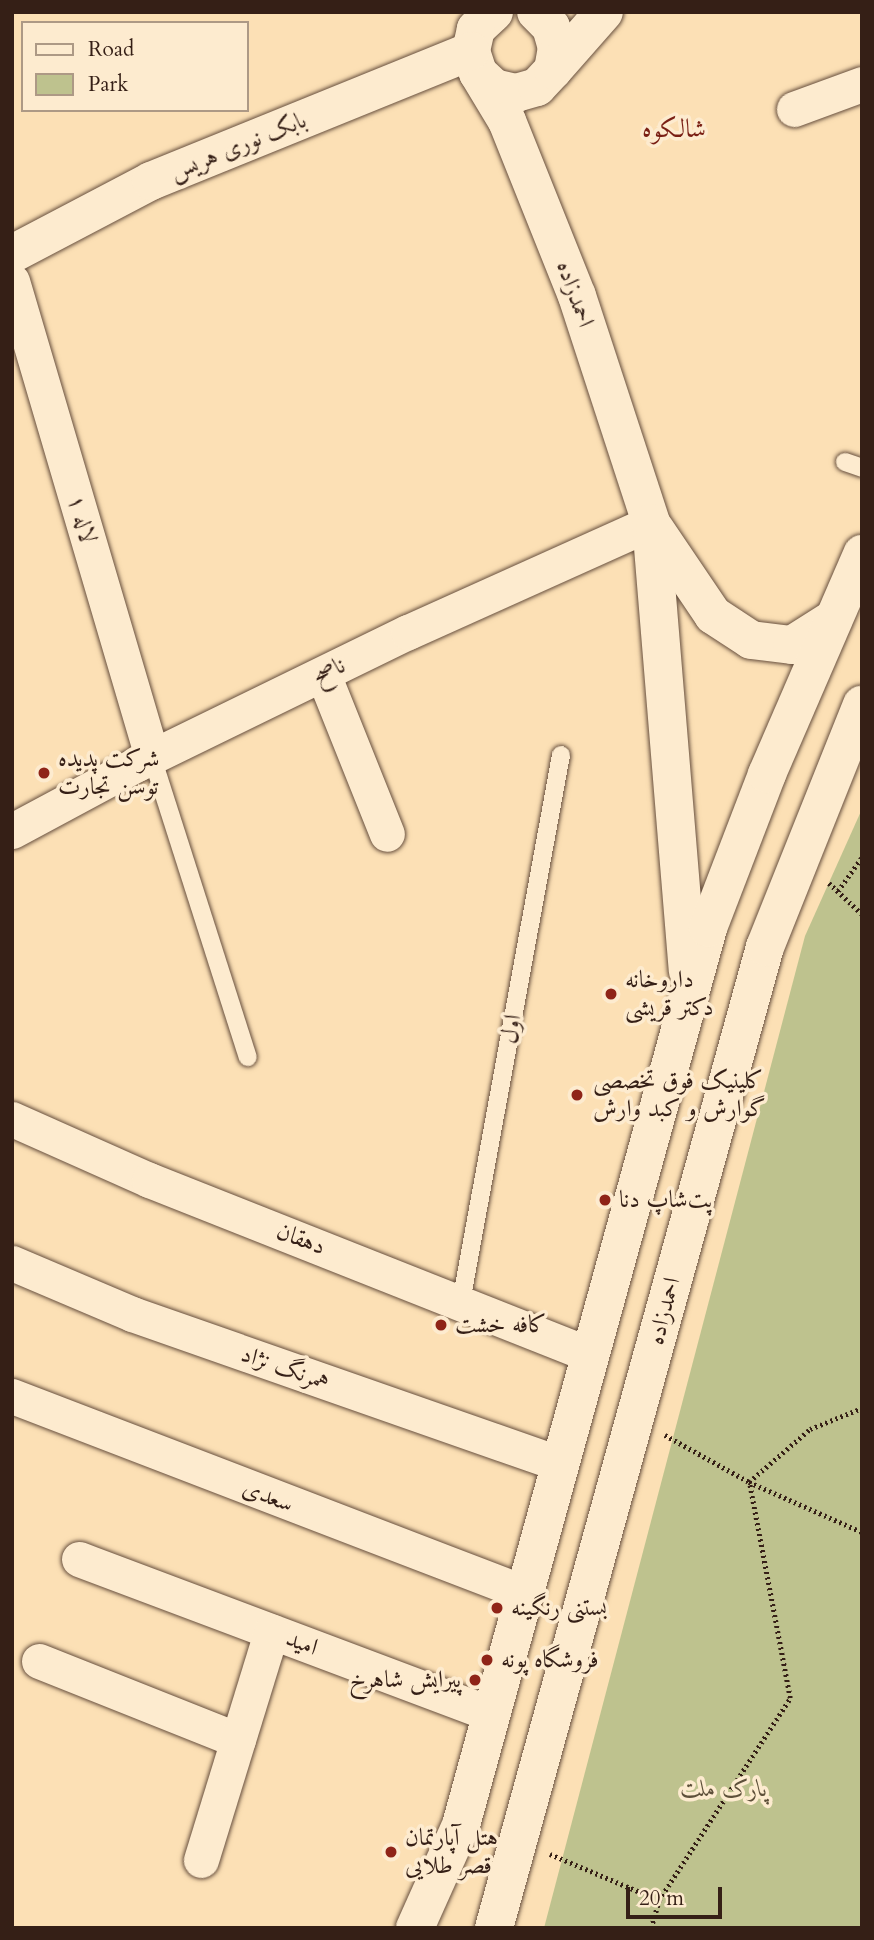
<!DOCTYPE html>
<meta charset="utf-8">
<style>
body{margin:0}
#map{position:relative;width:874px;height:1940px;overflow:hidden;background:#fce0b5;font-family:Cardo,Amiri,serif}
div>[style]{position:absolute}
.green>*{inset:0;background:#bec28e}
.path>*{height:4.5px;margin-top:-2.25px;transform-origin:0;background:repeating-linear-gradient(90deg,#351f16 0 2px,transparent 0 5.5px)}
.roads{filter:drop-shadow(0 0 2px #674f3e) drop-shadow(0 0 2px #674f3e)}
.service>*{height:18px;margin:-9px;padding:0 9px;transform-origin:9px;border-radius:9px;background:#fdebcf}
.minor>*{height:35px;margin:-17.5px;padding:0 17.5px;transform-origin:17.5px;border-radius:17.5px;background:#fdebcf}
.secondary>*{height:38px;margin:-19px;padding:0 19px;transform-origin:19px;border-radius:19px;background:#fdebcf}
.dots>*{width:19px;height:19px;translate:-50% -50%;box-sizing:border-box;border:4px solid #fdebcf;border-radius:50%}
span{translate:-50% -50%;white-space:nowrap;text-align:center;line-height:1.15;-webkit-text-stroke:7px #fdebcf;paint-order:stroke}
.street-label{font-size:24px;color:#351f16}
.poi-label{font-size:24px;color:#351f16}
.left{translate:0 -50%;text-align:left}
.right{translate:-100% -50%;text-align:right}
.park-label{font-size:24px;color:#5e503a;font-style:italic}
.neighbourhood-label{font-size:26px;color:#7a1f14}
.frame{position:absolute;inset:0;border:14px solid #351f16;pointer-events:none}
.legend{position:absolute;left:21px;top:21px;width:228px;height:91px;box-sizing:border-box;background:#fdebcf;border:2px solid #ad9985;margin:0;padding:9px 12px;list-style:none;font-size:21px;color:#351f16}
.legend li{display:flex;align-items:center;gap:14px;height:35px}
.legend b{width:35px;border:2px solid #ad9985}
.scale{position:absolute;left:626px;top:1887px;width:96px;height:32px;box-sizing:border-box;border:4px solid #351f16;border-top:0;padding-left:9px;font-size:21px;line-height:24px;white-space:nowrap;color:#351f16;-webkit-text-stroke:5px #fdebcf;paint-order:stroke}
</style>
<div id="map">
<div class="green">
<i style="clip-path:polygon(862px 809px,862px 1928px,544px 1928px,805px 936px)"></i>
</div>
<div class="path">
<i style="left:829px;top:883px;width:45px;rotate:43.2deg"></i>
<i style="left:838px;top:891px;width:42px;rotate:-54.8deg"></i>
<i style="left:665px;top:1435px;width:96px;rotate:29.2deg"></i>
<i style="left:749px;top:1482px;width:124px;rotate:23.9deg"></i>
<i style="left:550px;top:1854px;width:118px;rotate:22.9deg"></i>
<i style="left:651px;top:1928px;width:29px;rotate:-74deg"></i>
<i style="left:659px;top:1900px;width:241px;rotate:-57deg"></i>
<i style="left:790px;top:1698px;width:220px;rotate:-100.7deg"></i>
<i style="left:749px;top:1482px;width:81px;rotate:-41deg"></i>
<i style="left:810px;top:1429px;width:56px;rotate:-22deg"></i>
</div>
<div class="roads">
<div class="service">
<i style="left:845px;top:462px;width:18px;rotate:19deg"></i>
<i style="left:152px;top:757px;width:315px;rotate:72.3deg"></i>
<i style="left:461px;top:1302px;width:556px;rotate:-79.64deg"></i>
</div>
<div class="minor">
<i style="left:794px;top:109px;width:72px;rotate:-20.2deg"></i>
<i style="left:12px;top:281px;width:496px;rotate:73.6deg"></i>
<i style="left:323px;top:674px;width:172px;rotate:68.2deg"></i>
<i style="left:12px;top:831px;width:142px;rotate:-28.2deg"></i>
<i style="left:137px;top:764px;width:301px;rotate:-26deg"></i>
<i style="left:408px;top:632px;width:266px;rotate:-24.2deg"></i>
<i style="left:12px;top:1119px;width:150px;rotate:24deg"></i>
<i style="left:149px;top:1180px;width:474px;rotate:21.6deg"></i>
<i style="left:12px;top:1263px;width:130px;rotate:23deg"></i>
<i style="left:132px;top:1314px;width:454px;rotate:19.3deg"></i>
<i style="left:12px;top:1396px;width:550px;rotate:21.01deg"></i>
<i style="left:79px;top:1559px;width:440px;rotate:20.6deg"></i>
<i style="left:39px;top:1661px;width:214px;rotate:21.7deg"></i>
<i style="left:201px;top:1860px;width:239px;rotate:-72.9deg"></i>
</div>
<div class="secondary">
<i style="left:494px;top:12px;width:25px;rotate:137deg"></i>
<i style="left:476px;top:29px;width:23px;rotate:103deg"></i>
<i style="left:471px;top:51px;width:23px;rotate:72deg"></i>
<i style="left:478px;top:73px;width:22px;rotate:43deg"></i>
<i style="left:494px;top:88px;width:23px;rotate:13deg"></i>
<i style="left:516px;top:93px;width:22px;rotate:-16deg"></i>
<i style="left:537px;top:87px;width:23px;rotate:-47deg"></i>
<i style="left:553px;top:70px;width:22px;rotate:-80deg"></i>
<i style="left:557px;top:48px;width:22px;rotate:-106deg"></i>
<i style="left:551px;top:27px;width:21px;rotate:-135deg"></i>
<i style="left:553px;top:70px;width:77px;rotate:-48.7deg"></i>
<i style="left:478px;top:73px;width:56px;rotate:58.9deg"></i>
<i style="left:507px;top:121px;width:188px;rotate:68.2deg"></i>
<i style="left:577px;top:296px;width:239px;rotate:71.9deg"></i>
<i style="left:651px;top:523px;width:449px;rotate:85.3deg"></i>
<i style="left:12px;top:254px;width:157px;rotate:-27.7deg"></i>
<i style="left:151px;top:181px;width:345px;rotate:-22.1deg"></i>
<i style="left:655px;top:529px;width:104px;rotate:56deg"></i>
<i style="left:713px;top:615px;width:45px;rotate:33.3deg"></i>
<i style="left:751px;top:640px;width:41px;rotate:7deg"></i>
<i style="left:792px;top:645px;width:49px;rotate:-32.4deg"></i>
<i style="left:415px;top:1928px;width:113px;rotate:-65.9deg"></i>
<i style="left:461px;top:1825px;width:930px;rotate:-74.6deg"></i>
<i style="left:708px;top:928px;width:165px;rotate:-69deg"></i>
<i style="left:767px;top:774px;width:240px;rotate:-66.6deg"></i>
<i style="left:494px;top:1928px;width:1018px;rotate:-74.56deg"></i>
<i style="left:765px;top:947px;width:261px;rotate:-68.2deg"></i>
</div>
</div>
<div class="dots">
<i style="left:44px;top:773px;background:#8f2418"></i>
<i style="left:611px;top:994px;background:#8f2418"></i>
<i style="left:577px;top:1095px;background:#8f2418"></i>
<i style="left:605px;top:1200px;background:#8f2418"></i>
<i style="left:441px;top:1325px;background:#8f2418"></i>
<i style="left:497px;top:1608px;background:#8f2418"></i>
<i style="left:487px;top:1660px;background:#8f2418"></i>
<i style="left:475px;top:1680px;background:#8f2418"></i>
<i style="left:391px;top:1852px;background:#8f2418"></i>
</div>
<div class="street-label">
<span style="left:238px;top:146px;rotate:-22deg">بابک نوری هریس</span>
<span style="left:575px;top:294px;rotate:70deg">احمدزاده</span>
<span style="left:82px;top:519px;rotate:74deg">لاله ۱</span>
<span style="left:329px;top:671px;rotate:-26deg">ناصح</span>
<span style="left:511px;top:1029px;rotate:-80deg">اول</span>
<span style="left:301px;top:1239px;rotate:21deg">دهقان</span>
<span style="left:664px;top:1311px;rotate:-75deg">احمدزاده</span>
<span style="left:285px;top:1368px;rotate:19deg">همرنگ نژاد</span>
<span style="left:268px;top:1496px;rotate:21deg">سعدی</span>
<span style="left:302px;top:1643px;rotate:21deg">امید</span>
</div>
<div class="poi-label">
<span class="left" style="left:58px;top:773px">شرکت پدیده<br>توسن تجارت</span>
<span class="left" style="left:625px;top:994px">داروخانه<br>دکتر قریشی</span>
<span class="left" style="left:593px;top:1095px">کلینیک فوق تخصصی<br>گوارش و کبد وارش</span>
<span class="left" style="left:619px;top:1200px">پت‌شاپ دنا</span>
<span class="left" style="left:455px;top:1325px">کافه خشت</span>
<span class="left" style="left:511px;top:1608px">بستنی رنگینه</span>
<span class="left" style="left:501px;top:1660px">فروشگاه پونه</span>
<span class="right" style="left:461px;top:1680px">پیرایش شاهرخ</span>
<span class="left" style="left:405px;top:1852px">هتل آپارتمان<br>قصر طلایی</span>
</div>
<div class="park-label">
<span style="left:724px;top:1789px">پارک ملت</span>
</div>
<div class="neighbourhood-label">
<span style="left:674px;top:129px">شالکوه</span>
</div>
<div class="frame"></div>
<ul class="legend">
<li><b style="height:9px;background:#fdebcf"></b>Road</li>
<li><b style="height:19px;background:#bec28e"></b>Park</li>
</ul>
<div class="scale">20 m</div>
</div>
